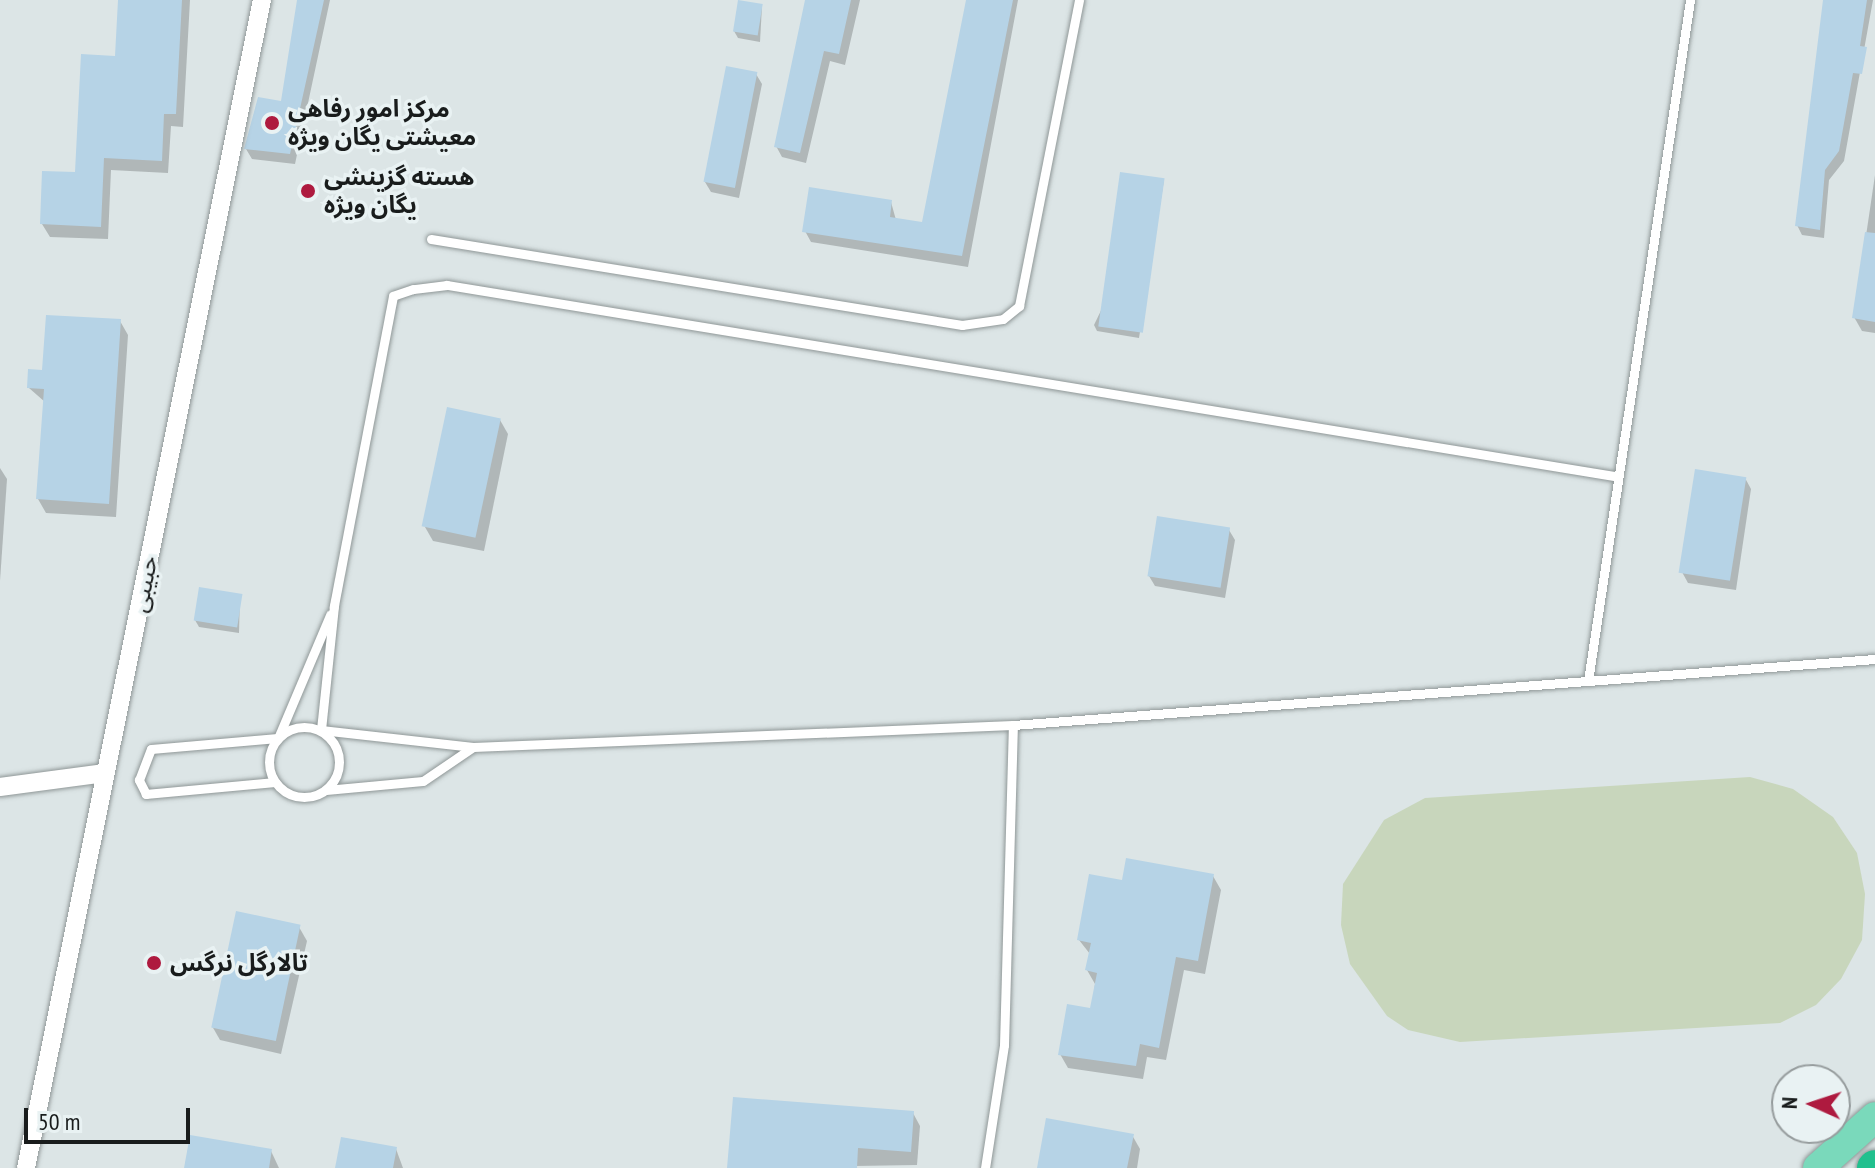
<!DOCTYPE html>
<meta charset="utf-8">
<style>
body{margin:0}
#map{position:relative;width:1875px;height:1168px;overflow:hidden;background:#dce5e6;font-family:"PT Sans Narrow","Noto Sans Arabic",sans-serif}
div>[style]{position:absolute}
.green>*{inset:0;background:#c8d6bc}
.shadow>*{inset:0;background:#0003}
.building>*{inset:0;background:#b6d3e6;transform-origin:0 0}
.roads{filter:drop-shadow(0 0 2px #8f9797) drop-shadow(0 0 2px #8f9797)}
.lane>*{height:9px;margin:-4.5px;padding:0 4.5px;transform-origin:4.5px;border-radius:4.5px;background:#fff}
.lane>.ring{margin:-4.5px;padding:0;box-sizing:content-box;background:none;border:9px solid #fff;border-radius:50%}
.street>*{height:18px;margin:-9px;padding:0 9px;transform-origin:9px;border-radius:9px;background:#fff}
.primary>*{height:30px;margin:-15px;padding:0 15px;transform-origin:15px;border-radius:15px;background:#7ad9bb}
.highway>*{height:34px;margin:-17px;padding:0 17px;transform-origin:17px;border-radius:17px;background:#21c08e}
.dots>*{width:22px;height:22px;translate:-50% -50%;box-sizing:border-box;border:4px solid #e9f2f3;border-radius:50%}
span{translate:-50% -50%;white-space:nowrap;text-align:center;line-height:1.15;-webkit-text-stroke:7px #e9f2f3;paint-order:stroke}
.poi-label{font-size:24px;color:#191c1c;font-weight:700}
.left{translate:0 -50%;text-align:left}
.street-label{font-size:24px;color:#191c1c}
.north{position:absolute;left:1771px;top:1064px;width:80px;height:80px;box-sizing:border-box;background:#e9f2f3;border:2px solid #969c9d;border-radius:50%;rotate:273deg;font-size:22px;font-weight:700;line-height:32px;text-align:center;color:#191c1c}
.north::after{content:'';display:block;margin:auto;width:28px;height:36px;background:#ae1a3f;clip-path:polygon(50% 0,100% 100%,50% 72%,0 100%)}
.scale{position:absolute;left:24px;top:1108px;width:166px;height:36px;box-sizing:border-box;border:4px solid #191c1c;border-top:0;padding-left:10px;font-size:24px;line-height:28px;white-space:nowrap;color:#191c1c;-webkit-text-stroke:6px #e9f2f3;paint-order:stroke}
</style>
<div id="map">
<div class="green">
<i style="clip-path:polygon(1750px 777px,1793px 789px,1833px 817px,1857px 853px,1865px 894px,1862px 940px,1841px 979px,1816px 1005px,1780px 1023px,1460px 1042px,1408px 1030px,1387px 1016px,1350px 964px,1341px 925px,1343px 884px,1384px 820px,1425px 798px)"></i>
</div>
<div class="shadow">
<i style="clip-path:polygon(120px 0,190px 0,183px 127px,171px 126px,168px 173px,111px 170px,108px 239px,50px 237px,42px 224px,77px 175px,117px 58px)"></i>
<i style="clip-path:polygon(301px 0,330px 0,295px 164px,252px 159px,246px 149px,282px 103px)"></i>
<i style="clip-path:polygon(809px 0,860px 0,845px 65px,830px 61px,806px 163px,782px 157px,776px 146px)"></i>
<i style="clip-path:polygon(967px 0,1018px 0,968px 267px,811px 242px,805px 231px,891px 202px,896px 220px,924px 224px)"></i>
<i style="clip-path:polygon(1826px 0,1873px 0,1844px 161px,1829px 180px,1824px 238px,1802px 235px,1797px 225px)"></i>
<i style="clip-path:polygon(762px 6px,760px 42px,738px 38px,734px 31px)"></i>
<i style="clip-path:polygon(756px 74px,762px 84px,739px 198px,711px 192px,705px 182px)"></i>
<i style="clip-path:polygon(1875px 175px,1875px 333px,1862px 331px,1854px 317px)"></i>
<i style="clip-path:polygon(1164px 180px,1139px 338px,1097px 331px,1094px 325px)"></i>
<i style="clip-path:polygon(120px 321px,128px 335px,116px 517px,46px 513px,38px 499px,45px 402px,29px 388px)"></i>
<i style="clip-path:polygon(500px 420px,508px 434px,484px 551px,433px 541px,425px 527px)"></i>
<i style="clip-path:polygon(0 468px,7px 479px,0 581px)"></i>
<i style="clip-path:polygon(1745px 478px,1751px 489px,1736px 590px,1688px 583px,1682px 572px)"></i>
<i style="clip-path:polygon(1229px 530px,1235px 540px,1225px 598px,1155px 586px,1149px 576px)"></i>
<i style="clip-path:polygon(240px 595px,239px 633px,199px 627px,195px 620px)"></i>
<i style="clip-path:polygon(1213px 876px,1221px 890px,1205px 974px,1184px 970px,1166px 1060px,1147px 1057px,1143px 1079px,1068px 1068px,1060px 1054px,1092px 1010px,1095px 984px,1087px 970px,1090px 954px,1079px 940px,1124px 883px)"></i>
<i style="clip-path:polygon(299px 927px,307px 941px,281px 1054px,220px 1040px,212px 1026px)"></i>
<i style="clip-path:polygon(913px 1113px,920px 1126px,917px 1165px,728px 1168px)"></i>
<i style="clip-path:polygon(1132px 1135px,1140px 1149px,1137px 1168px,1039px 1168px)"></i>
<i style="clip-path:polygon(396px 1149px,403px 1168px,337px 1168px)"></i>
<i style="clip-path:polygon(271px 1151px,279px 1168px,186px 1168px)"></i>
</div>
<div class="building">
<i style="clip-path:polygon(118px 0,182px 0,176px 114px,164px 114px,162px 161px,104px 158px,101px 227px,40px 224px,42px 171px,75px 172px,81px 54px,115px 56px)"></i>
<i style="clip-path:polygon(297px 0,324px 0,290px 154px,244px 149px,258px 97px,281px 101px)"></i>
<i style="left:738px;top:0;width:25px;height:32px;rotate:9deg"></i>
<i style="clip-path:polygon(805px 0,851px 0,839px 54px,824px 51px,800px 153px,774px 147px)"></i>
<i style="clip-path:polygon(966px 0,1013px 0,962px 256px,802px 232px,809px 187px,892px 200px,890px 217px,922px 222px)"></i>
<i style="clip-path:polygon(1823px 0,1867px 0,1860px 46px,1867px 47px,1862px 74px,1853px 73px,1839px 151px,1825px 170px,1820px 230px,1795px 226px)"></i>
<i style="left:726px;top:66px;width:32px;height:118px;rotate:11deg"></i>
<i style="left:1120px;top:172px;width:45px;height:156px;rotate:8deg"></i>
<i style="clip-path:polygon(1865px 232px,1875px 233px,1875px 322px,1852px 318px)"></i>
<i style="clip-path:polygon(46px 315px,121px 319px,109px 504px,36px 499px,44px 389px,27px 388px,28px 369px,42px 370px)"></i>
<i style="left:447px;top:407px;width:55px;height:122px;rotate:12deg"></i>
<i style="left:1695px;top:469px;width:52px;height:105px;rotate:9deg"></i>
<i style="left:1157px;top:516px;width:74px;height:61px;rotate:9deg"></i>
<i style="left:199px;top:587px;width:44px;height:34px;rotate:9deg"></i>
<i style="clip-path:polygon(1126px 858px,1214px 874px,1198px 961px,1176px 957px,1159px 1048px,1140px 1044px,1136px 1066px,1058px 1055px,1067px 1004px,1090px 1008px,1097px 973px,1085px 970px,1091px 943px,1077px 940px,1089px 874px,1122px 880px)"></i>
<i style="left:236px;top:911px;width:66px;height:119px;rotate:12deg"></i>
<i style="clip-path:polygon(733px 1097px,914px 1111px,911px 1152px,858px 1148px,857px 1168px,727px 1168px)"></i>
<i style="clip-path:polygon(1046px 1118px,1134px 1134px,1127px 1168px,1037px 1168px)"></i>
<i style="clip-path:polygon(190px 1135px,272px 1149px,269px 1168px,184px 1168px)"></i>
<i style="clip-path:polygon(341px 1137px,397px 1147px,393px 1168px,335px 1168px)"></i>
</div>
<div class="roads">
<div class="lane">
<i style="left:431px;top:239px;width:538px;rotate:9.2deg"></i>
<i style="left:962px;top:325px;width:41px;rotate:-8.3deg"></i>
<i style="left:1003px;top:319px;width:21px;rotate:-39deg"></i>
<i style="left:1019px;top:306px;width:312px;rotate:-78.9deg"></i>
<i style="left:1614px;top:476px;width:1183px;rotate:-170.7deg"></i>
<i style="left:447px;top:285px;width:34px;rotate:173deg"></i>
<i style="left:413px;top:289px;width:21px;rotate:161deg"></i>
<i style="left:393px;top:296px;width:316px;rotate:100.8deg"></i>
<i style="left:334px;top:606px;width:125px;rotate:96deg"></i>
<i style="left:321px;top:730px;width:153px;rotate:6.4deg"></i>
<i style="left:473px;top:747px;width:540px;rotate:-2.33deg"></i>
<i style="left:1013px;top:725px;width:865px;rotate:-4.38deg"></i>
<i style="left:1588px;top:681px;width:689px;rotate:-81.48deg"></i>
<i class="ring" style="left:269px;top:727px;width:61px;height:61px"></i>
<i style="left:275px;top:782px;width:130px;rotate:174.7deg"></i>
<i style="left:146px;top:794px;width:16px;rotate:-117deg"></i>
<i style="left:139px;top:780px;width:33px;rotate:-69deg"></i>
<i style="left:151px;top:749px;width:127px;rotate:-5deg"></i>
<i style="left:278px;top:738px;width:134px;rotate:-67.1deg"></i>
<i style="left:326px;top:790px;width:97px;rotate:-5.3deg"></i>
<i style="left:423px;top:781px;width:60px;rotate:-34.2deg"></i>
<i style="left:985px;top:1168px;width:124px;rotate:-81.2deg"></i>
<i style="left:1004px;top:1045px;width:320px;rotate:-88.4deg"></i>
</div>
<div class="street">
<i style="left:0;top:787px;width:106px;rotate:-7.6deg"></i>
<i style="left:26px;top:1168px;width:1192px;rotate:-78.58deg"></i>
</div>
<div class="primary">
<i style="left:1818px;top:1168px;width:76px;rotate:-41.8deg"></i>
</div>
<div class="highway">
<i style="left:1874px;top:1168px;width:1px;rotate:-45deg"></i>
</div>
</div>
<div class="dots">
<i style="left:272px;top:123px;background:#ae1a3f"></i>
<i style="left:308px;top:191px;background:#ae1a3f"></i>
<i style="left:154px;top:963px;background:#ae1a3f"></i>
</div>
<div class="poi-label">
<span class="left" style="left:288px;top:123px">مرکز امور رفاهی<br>معیشتی یگان ویژه</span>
<span class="left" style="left:324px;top:191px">هسته گزینشی<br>یگان ویژه</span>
<span class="left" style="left:170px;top:963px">تالارگل نرگس</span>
</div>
<div class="street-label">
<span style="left:144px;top:584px;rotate:-79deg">حبیبی</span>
</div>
<div class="north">N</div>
<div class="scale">50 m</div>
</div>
